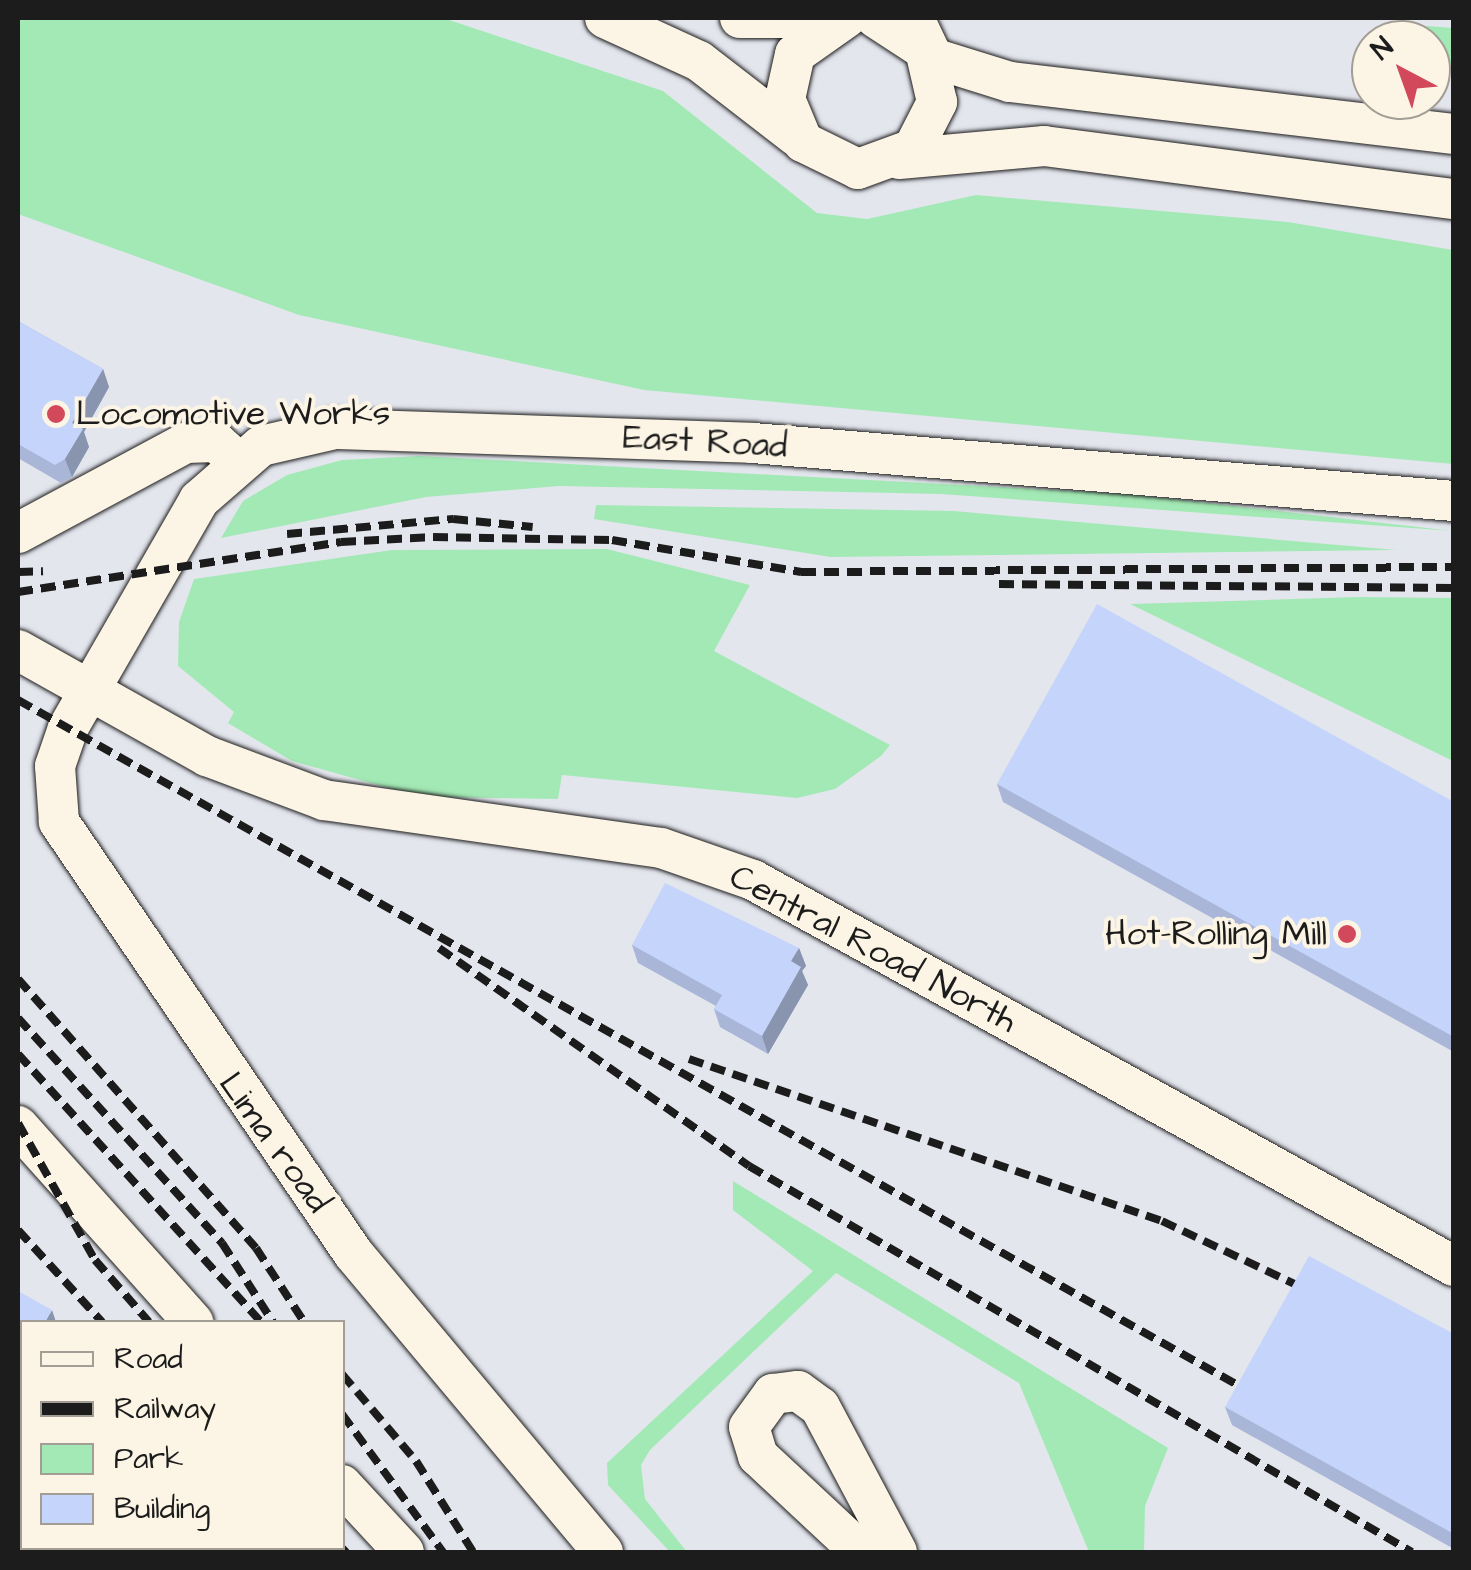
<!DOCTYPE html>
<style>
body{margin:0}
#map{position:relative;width:1471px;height:1570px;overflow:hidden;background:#f1eee9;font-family:"Architects Daughter",sans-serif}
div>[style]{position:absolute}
.built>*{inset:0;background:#e4e6ee}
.green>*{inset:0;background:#a3e9b5}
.roads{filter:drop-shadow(0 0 2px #1c1c1c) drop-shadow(0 0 2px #1c1c1c)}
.minor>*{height:40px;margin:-20px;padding:0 20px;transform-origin:20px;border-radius:20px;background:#fcf5e5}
.rail>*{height:8px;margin-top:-4px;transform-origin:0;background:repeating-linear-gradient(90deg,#1c1c1c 0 15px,transparent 0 23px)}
.wall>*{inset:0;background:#a9b6d7}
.shaded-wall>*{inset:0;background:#8994af}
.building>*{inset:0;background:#c4d4fa}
.dots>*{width:28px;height:28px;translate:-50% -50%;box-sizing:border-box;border:5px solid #fcf5e5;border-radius:50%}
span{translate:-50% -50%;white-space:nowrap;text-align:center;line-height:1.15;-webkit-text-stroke:8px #fcf5e5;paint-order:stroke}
.poi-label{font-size:35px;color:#1c1c1c}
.left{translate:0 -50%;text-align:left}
.right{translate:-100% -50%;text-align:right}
.street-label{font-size:35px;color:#1c1c1c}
.frame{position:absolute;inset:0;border:20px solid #1c1c1c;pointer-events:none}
.legend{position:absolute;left:20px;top:1320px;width:325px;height:230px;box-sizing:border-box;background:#fcf5e5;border:2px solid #a29e95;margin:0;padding:12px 18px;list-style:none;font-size:30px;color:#1c1c1c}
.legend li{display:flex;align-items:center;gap:20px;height:50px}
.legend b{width:50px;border:2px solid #a29e95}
.north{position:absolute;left:1351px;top:20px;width:100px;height:100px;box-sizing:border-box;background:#fcf5e5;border:2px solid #a29e95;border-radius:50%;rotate:319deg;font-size:28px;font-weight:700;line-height:40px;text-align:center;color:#1c1c1c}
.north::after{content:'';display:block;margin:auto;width:35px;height:45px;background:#d1495b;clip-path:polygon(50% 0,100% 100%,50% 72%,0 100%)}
</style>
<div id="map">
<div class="built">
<i style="clip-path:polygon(evenodd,18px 18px,1453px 18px,1453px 1552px,18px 1552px,18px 18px,1371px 40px,1431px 40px,1431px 100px,1371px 100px,1371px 40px,18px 18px,22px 1322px,342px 1322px,342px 1548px,22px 1548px,22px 1322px)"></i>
</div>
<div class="green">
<i style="clip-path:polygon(18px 18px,443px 18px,663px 91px,817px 213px,867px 219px,976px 195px,1288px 222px,1453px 250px,1453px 464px,644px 390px,299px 315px,18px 214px)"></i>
<i style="clip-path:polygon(1390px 23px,1453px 28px,1453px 64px,1431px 62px,1431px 40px,1388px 40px)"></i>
<i style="clip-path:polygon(420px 456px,1129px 494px,1453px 531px,941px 494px,559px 486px,426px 497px,221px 538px,243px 501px,287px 475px,342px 460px)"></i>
<i style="clip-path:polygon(596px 505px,954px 511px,1396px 550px,831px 557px,594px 519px)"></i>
<i style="clip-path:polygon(607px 549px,750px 585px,714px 651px,890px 745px,881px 756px,835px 789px,797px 798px,562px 775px,558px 799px,421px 797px,292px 761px,228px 723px,234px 712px,178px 666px,179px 622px,194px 579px,392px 550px)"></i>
<i style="clip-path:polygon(1453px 598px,1453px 761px,1130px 604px,1358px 597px)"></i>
<i style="clip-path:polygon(733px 1181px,1168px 1448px,1145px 1506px,1144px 1552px,1089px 1552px,1019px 1383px,836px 1273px,650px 1450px,641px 1465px,645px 1499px,687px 1552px,670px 1552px,608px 1485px,607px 1463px,813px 1271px,733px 1210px)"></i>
</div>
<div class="roads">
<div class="minor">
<i style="left:605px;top:18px;width:103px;rotate:24.6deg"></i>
<i style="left:699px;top:61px;width:123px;rotate:37.7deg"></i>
<i style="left:740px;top:18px;width:93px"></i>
<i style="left:846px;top:18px;width:62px;rotate:144.8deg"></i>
<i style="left:795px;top:54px;width:46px;rotate:102.5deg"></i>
<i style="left:785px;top:99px;width:47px;rotate:67.3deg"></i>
<i style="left:803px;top:142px;width:61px;rotate:26.1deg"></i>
<i style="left:858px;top:169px;width:59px;rotate:-20deg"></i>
<i style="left:913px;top:149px;width:53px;rotate:-62.9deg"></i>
<i style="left:937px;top:102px;width:53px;rotate:-103deg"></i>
<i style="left:925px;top:50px;width:59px;rotate:-146.9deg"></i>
<i style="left:914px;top:18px;width:44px;rotate:64.6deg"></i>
<i style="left:933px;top:58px;width:81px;rotate:17.3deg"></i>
<i style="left:1010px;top:82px;width:447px;rotate:6.7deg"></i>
<i style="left:899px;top:159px;width:146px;rotate:-5.1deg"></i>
<i style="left:1044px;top:146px;width:413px;rotate:7.4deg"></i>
<i style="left:18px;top:533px;width:191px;rotate:-28.2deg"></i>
<i style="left:186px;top:443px;width:30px;rotate:-2deg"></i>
<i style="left:216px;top:442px;width:28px;rotate:42deg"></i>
<i style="left:18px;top:650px;width:217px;rotate:29.3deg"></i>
<i style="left:207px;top:756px;width:125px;rotate:20.6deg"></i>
<i style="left:324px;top:800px;width:340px;rotate:8.1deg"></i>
<i style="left:661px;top:848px;width:97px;rotate:19.2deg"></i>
<i style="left:753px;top:880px;width:800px;rotate:28.84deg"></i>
<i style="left:18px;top:1126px;width:263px;rotate:48.2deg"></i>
<i style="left:342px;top:1485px;width:91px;rotate:47.2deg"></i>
<i style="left:603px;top:1552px;width:390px;rotate:-129.9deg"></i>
<i style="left:353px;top:1253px;width:522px;rotate:-124.3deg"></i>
<i style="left:59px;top:822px;width:56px;rotate:-94.1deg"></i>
<i style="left:55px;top:766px;width:40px;rotate:-71.1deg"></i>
<i style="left:68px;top:728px;width:263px;rotate:-60.1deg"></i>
<i style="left:199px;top:500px;width:82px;rotate:-41.1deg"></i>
<i style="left:261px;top:446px;width:76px;rotate:-12.9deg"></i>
<i style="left:335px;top:429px;width:418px;rotate:1.9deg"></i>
<i style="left:753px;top:443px;width:703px;rotate:4.73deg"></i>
<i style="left:861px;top:1552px;width:141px;rotate:-137deg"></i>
<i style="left:758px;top:1456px;width:30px;rotate:-107deg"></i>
<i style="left:749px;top:1427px;width:41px;rotate:-54deg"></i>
<i style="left:773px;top:1394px;width:25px;rotate:-7deg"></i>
<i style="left:798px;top:1391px;width:27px;rotate:36deg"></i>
<i style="left:820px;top:1407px;width:164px;rotate:62deg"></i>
</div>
</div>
<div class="rail">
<i style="left:287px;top:534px;width:167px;rotate:-5.2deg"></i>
<i style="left:453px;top:519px;width:80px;rotate:5.7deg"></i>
<i style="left:18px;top:572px;width:25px;rotate:-2deg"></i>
<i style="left:999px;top:584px;width:455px;rotate:0.5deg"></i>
<i style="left:18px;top:592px;width:327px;rotate:-8.8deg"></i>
<i style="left:341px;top:542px;width:92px;rotate:-3.1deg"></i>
<i style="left:433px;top:537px;width:179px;rotate:1deg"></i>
<i style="left:612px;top:540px;width:192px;rotate:9.6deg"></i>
<i style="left:801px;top:572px;width:653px;rotate:-0.44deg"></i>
<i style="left:18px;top:700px;width:1413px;rotate:29.32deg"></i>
<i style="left:439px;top:948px;width:379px;rotate:35.1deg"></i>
<i style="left:749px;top:1166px;width:767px;rotate:30.21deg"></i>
<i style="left:18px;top:979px;width:359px;rotate:48.5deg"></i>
<i style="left:256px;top:1248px;width:88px;rotate:57deg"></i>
<i style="left:18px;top:1018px;width:304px;rotate:47.8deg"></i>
<i style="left:222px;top:1243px;width:94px;rotate:57.2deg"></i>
<i style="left:18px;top:1054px;width:362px;rotate:47.8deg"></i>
<i style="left:689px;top:1059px;width:500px;rotate:18.9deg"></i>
<i style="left:1162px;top:1221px;width:161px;rotate:25.4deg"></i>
<i style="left:18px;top:1123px;width:157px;rotate:60.7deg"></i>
<i style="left:95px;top:1260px;width:82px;rotate:48.9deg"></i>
<i style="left:18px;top:1230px;width:125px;rotate:47.6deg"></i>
<i style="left:342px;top:1374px;width:114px;rotate:49.6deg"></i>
<i style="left:416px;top:1461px;width:107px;rotate:57.9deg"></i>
<i style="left:342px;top:1414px;width:171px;rotate:53.8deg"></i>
<i style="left:307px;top:1548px;width:6px;rotate:45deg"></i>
<i style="left:342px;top:1548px;width:6px;rotate:45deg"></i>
</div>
<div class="wall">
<i style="clip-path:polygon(18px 321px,103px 369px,109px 387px,84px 432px,89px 447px,72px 477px,61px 483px,18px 458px)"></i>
<i style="clip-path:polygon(997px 784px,1454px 802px,1454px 1052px,1003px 802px)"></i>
<i style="clip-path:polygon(632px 945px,799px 948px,806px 966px,802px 971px,808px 985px,768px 1054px,720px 1027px,714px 1009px,716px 1006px,638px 963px)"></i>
<i style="clip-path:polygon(1454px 1334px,1454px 1549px,1232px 1425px,1225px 1407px)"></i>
</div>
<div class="shaded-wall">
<i style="clip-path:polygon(103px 369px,109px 387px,84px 432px,89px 447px,72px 477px,65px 459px,72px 423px)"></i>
<i style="clip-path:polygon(799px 948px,806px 966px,802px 971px,808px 985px,768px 1054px,762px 1036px,791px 961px)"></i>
<i style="clip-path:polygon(52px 1310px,56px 1322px,45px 1322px)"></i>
<i style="clip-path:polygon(22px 1363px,22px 1390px,18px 1394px,18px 1372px)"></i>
<i style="clip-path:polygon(22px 1404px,22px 1432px,21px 1434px,18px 1423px,18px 1414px)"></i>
<i style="clip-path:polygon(123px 1548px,139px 1548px,137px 1552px,120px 1552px)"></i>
</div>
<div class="building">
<i style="clip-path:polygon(18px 321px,103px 369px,72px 423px,83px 429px,65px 459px,55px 465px,18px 444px)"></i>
<i style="clip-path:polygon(1097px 604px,1454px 802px,1454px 1037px,997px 784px)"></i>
<i style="clip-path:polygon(665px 883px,799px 948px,791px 961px,801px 967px,762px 1036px,714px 1009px,722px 995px,632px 945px)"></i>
<i style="clip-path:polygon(1309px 1256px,1454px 1334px,1454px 1534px,1225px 1407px)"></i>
<i style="clip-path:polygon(18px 1291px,52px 1310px,45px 1322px,22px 1322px,22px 1363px,18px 1372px)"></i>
<i style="clip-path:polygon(18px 1384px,22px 1386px,22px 1404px,18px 1414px)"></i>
<i style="clip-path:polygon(18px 1530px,22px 1532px,22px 1548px,123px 1548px,120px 1552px,18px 1552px)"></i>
</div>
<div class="dots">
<i style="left:56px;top:414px;background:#d1495b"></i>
<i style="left:1347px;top:934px;background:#d1495b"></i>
</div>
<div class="poi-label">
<span class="left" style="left:76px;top:414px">Locomotive Works</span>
<span class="right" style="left:1327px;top:934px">Hot-Rolling Mill</span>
</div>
<div class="street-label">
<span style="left:705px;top:442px;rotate:3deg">East Road</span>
<span style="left:873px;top:949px;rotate:28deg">Central Road North</span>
<span style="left:274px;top:1143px;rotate:54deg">Lima road</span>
</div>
<div class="frame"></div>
<ul class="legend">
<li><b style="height:12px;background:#fcf5e5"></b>Road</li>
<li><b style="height:12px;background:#1c1c1c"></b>Railway</li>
<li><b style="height:28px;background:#a3e9b5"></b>Park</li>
<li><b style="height:28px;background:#c4d4fa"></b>Building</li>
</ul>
<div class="north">N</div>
</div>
